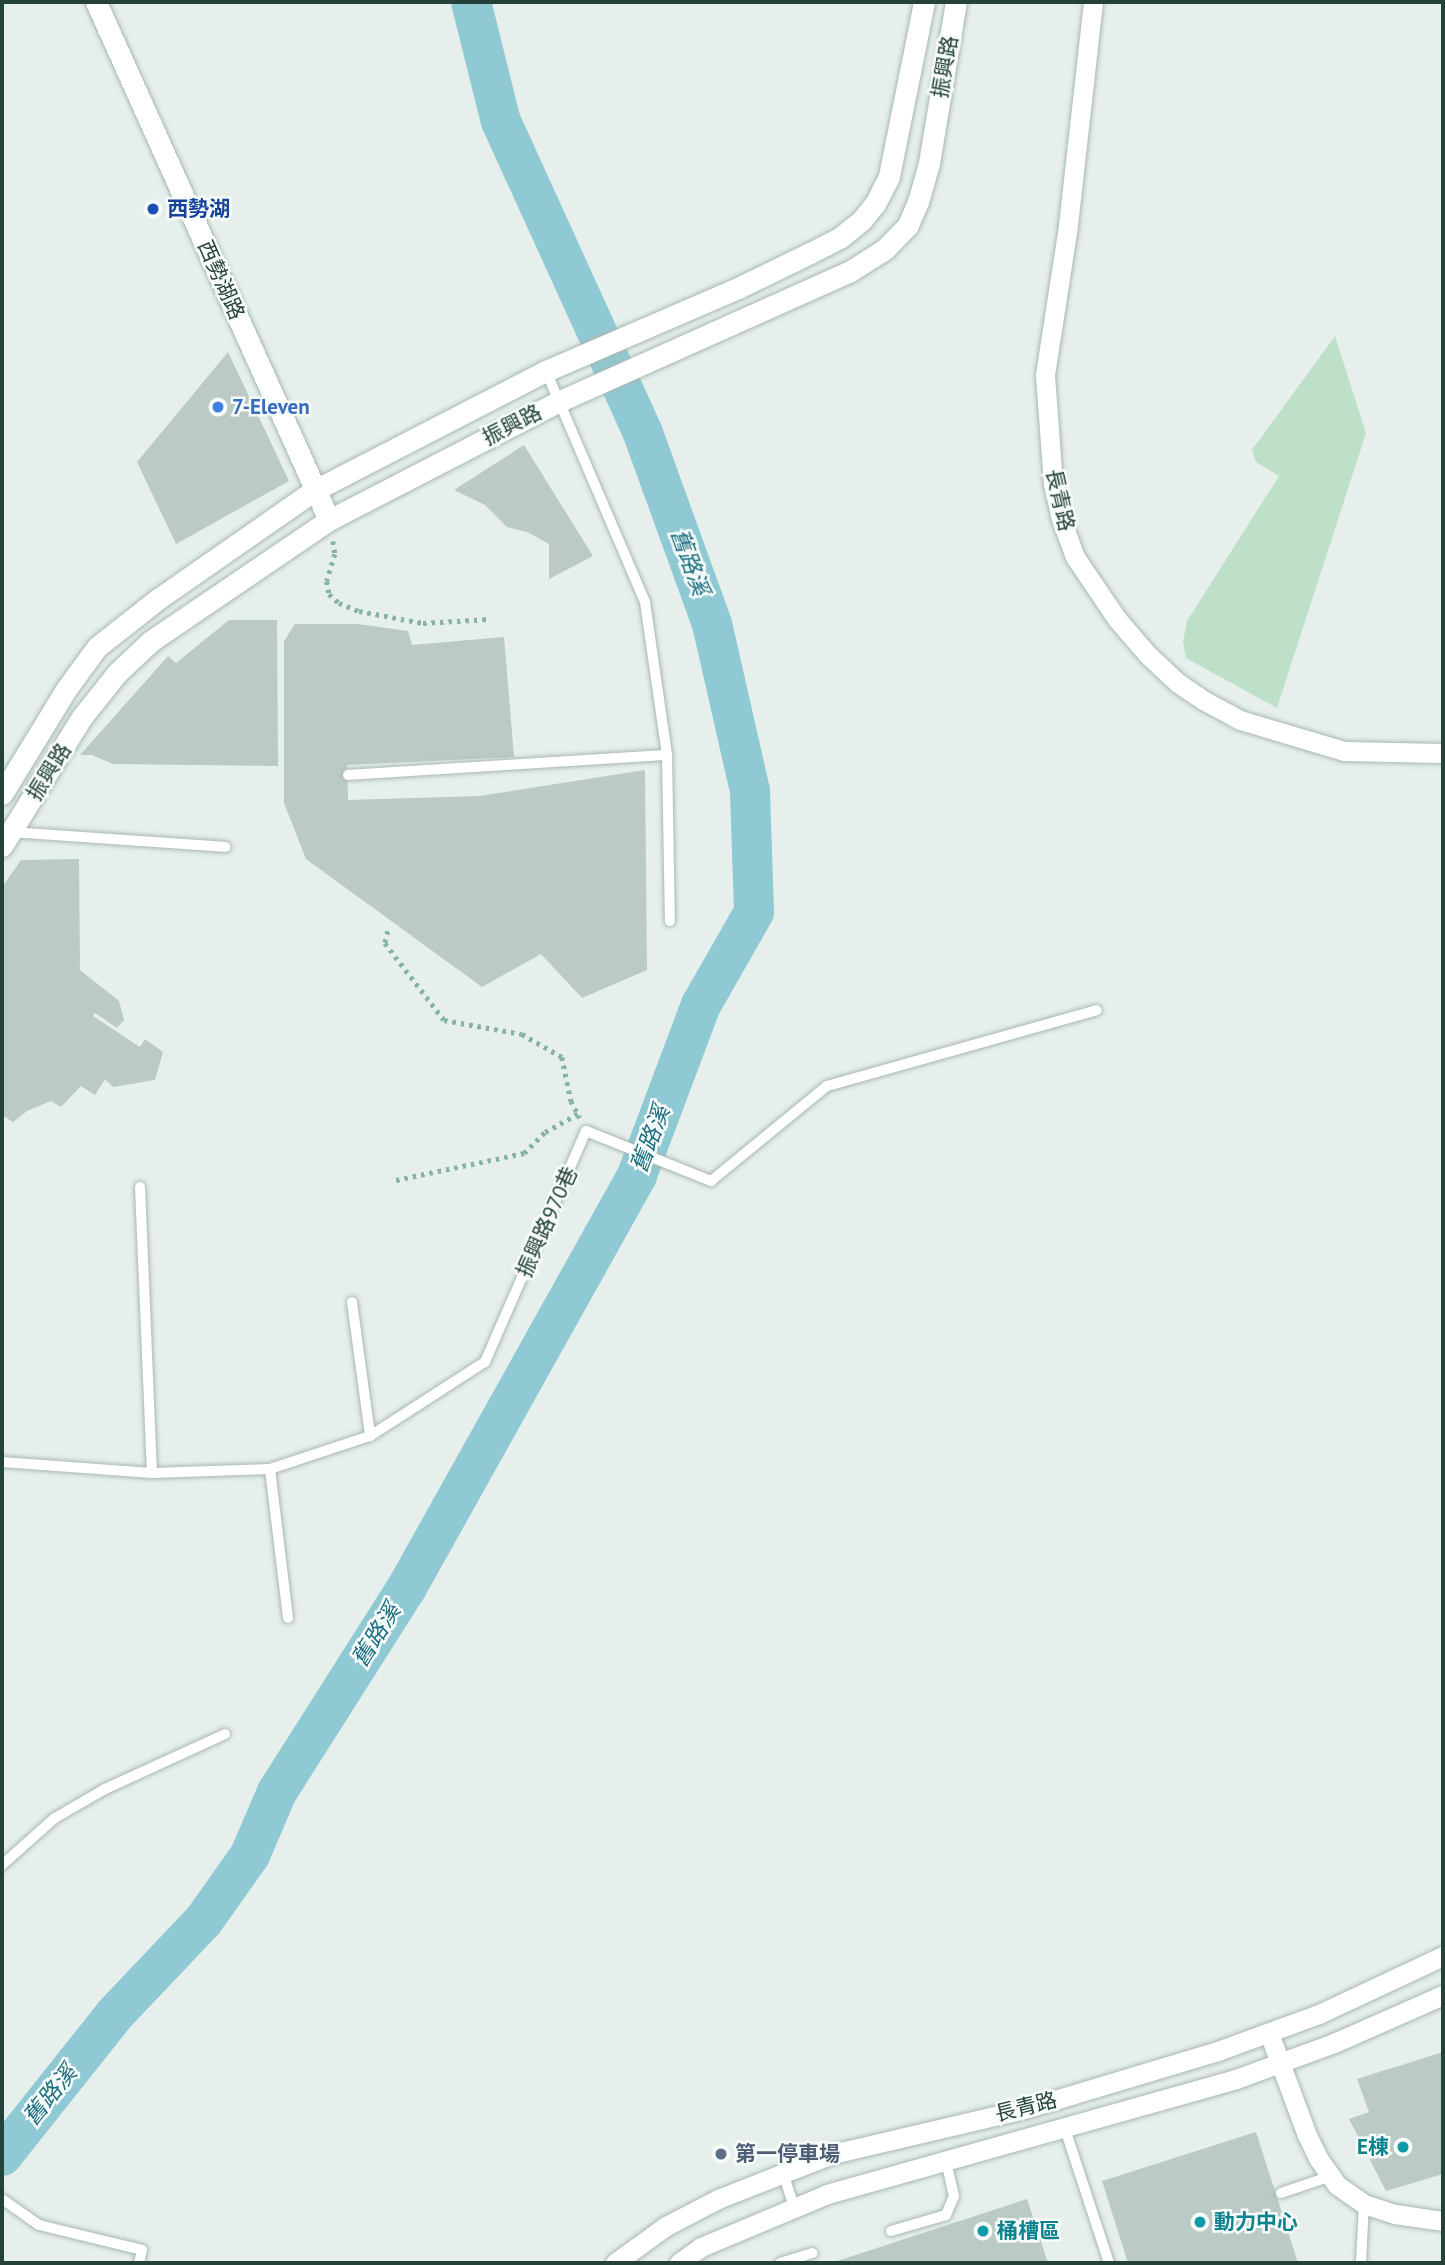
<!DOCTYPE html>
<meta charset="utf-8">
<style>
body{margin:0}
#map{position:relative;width:1445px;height:2265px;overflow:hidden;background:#e6efeb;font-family:"PT Sans","Noto Sans TC",sans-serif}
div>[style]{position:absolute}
.green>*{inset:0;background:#bfe0c8}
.river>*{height:40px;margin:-20px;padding:0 20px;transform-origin:20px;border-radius:20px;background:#8ec9d4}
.building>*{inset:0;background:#bbcac4}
.path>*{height:4.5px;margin-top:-2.25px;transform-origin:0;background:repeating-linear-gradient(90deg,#86b3a5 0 3.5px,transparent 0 8.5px)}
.roads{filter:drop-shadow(0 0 2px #a8b8b2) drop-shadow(0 0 2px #a8b8b2)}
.lane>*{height:10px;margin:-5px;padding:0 5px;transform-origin:5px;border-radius:5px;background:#fff}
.street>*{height:19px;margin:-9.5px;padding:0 9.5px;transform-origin:9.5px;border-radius:9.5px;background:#fff}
.secondary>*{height:21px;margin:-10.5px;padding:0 10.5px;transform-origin:10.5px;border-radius:10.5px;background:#fff}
.dots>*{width:19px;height:19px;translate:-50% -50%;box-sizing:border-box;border:4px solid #f7fbf9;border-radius:50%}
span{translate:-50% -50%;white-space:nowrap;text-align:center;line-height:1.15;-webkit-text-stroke:5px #f7fbf9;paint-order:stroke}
.street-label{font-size:21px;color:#24423a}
.transit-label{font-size:21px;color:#164399;font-weight:700}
.left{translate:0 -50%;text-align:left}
.shop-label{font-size:21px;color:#366cbe;font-weight:700}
.culture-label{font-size:21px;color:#0d838f;font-weight:700}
.right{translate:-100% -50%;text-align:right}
.service-label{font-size:21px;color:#4e5e75;font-weight:700}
.water-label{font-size:23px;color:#1c6f80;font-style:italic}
.frame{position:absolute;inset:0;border:4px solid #24423a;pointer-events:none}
</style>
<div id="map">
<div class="green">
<i style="clip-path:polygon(1335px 336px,1366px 433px,1277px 708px,1186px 658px,1183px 642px,1187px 621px,1279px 476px,1256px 462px,1252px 450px)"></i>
</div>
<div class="river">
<i style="left:2px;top:2156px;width:180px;rotate:-51.5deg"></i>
<i style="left:114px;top:2015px;width:131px;rotate:-46.5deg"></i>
<i style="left:204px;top:1920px;width:80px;rotate:-54.7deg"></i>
<i style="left:250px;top:1855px;width:69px;rotate:-66.8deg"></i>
<i style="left:277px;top:1792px;width:241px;rotate:-57.6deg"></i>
<i style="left:406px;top:1589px;width:474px;rotate:-60.8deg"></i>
<i style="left:637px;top:1175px;width:182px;rotate:-69.4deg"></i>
<i style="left:701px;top:1005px;width:107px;rotate:-60.3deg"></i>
<i style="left:754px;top:912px;width:121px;rotate:-91.9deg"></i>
<i style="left:750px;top:791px;width:171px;rotate:-102.8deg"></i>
<i style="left:712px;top:624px;width:203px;rotate:-109.9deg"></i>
<i style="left:643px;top:433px;width:342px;rotate:-114.5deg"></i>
<i style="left:501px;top:122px;width:124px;rotate:-104deg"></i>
</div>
<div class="building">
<i style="clip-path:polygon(228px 352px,289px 481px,176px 544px,137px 462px)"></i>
<i style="clip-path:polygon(524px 445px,593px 556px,549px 579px,549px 544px,527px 532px,507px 527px,485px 505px,454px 490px)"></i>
<i style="clip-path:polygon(229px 620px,277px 620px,278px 766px,113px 764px,92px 755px,80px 755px,168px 656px,176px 663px)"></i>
<i style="clip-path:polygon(295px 624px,357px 624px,408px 631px,412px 645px,504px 637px,514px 757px,347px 765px,348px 800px,480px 796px,645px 770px,647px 970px,582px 998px,541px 954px,482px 987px,306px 859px,284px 803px,284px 641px)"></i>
<i style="clip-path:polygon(79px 859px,80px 970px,119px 1001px,124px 1020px,117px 1028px,95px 1013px,93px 1016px,140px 1047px,145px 1039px,163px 1052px,155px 1080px,113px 1087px,105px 1079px,95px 1095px,81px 1086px,61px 1107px,51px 1101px,27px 1111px,13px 1122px,2px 1115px,2px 887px,21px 860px)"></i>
<i style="clip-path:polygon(1443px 2052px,1443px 2174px,1386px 2191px,1349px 2119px,1369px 2112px,1357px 2079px)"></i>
<i style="clip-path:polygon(1256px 2132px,1298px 2263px,1128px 2263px,1102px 2181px)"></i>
<i style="clip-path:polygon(1027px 2199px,1048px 2263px,831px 2263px)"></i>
</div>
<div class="path">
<i style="left:333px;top:541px;width:13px;rotate:81deg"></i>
<i style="left:335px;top:554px;width:28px;rotate:107deg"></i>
<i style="left:327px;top:581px;width:13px;rotate:81deg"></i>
<i style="left:329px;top:594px;width:13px;rotate:42deg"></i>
<i style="left:339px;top:603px;width:22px;rotate:22deg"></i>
<i style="left:359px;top:611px;width:65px;rotate:10.6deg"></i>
<i style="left:423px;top:623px;width:66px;rotate:-3.5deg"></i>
<i style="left:388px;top:931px;width:12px;rotate:104deg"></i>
<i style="left:385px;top:943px;width:97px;rotate:52.5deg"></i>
<i style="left:444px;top:1020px;width:79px;rotate:10.2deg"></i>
<i style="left:522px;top:1034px;width:46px;rotate:29.9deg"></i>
<i style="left:562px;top:1057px;width:45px;rotate:78.4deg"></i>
<i style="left:571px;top:1101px;width:19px;rotate:62deg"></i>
<i style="left:396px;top:1180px;width:131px;rotate:-11.9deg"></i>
<i style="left:524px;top:1153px;width:30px;rotate:-45deg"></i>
<i style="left:545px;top:1132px;width:38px;rotate:-29deg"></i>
</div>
<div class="roads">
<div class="lane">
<i style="left:546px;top:371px;width:251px;rotate:66.8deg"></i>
<i style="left:645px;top:602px;width:155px;rotate:81.8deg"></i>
<i style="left:667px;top:755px;width:166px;rotate:89deg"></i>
<i style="left:348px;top:775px;width:320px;rotate:-3.6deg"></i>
<i style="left:12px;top:832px;width:214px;rotate:4deg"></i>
<i style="left:140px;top:1187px;width:286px;rotate:87.6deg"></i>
<i style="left:352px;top:1302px;width:135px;rotate:82.3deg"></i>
<i style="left:2px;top:1462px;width:150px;rotate:4.2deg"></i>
<i style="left:152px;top:1473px;width:118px;rotate:-1.9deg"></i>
<i style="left:270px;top:1469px;width:105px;rotate:-18.3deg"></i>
<i style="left:370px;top:1436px;width:137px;rotate:-32.8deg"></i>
<i style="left:485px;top:1362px;width:252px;rotate:-66.4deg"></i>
<i style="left:586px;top:1131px;width:135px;rotate:21.8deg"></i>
<i style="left:711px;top:1181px;width:150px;rotate:-39.3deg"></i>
<i style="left:827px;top:1086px;width:280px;rotate:-15.7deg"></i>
<i style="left:270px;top:1469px;width:150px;rotate:83.1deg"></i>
<i style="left:2px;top:1865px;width:71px;rotate:-41.6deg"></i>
<i style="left:55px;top:1818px;width:58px;rotate:-30.1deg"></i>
<i style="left:105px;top:1789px;width:132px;rotate:-24.6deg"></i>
<i style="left:1065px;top:2129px;width:141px;rotate:71.8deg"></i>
<i style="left:783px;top:2173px;width:36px;rotate:72deg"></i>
<i style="left:1281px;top:2193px;width:53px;rotate:-18.8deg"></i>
<i style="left:2px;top:2199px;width:45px;rotate:35.1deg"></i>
<i style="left:39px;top:2225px;width:106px;rotate:13.6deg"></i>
<i style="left:142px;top:2250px;width:13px;rotate:103deg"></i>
<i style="left:891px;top:2231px;width:57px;rotate:-16.2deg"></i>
<i style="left:946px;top:2215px;width:21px;rotate:-67deg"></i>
<i style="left:954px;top:2196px;width:35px;rotate:-103deg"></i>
<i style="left:780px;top:2263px;width:34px;rotate:-17deg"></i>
<i style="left:1361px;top:2263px;width:59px;rotate:-87.1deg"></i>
</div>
<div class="street">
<i style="left:1093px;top:2px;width:225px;rotate:96.4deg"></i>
<i style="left:1068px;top:226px;width:151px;rotate:98.8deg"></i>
<i style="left:1045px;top:375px;width:109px;rotate:85.8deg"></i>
<i style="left:1053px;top:484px;width:36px;rotate:77deg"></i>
<i style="left:1061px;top:519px;width:40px;rotate:69.8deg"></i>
<i style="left:1075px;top:557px;width:75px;rotate:55.9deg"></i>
<i style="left:1117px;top:619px;width:46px;rotate:49.4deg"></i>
<i style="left:1147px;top:654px;width:42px;rotate:43.1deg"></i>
<i style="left:1178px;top:683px;width:30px;rotate:34deg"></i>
<i style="left:1203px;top:700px;width:42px;rotate:28.4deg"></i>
<i style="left:1240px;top:720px;width:109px;rotate:16.6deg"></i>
<i style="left:1344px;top:751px;width:99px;rotate:1.2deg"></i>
<i style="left:1269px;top:2033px;width:109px;rotate:69.6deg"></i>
<i style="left:1307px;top:2135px;width:25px;rotate:64deg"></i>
<i style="left:1318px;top:2158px;width:33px;rotate:55deg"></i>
<i style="left:1337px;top:2185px;width:33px;rotate:35deg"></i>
<i style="left:1364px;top:2204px;width:33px;rotate:18deg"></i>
<i style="left:1395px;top:2214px;width:49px;rotate:8.3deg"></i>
<i style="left:615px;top:2263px;width:63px;rotate:-36deg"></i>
<i style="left:666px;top:2226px;width:59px;rotate:-27.4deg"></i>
<i style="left:718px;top:2199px;width:123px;rotate:-21.5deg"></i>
<i style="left:832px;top:2154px;width:201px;rotate:-13.2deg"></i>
<i style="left:1028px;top:2108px;width:195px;rotate:-16.7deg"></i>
<i style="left:1215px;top:2052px;width:111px;rotate:-20.1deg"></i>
<i style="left:1319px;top:2014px;width:137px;rotate:-25.1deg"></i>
<i style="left:679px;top:2263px;width:27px;rotate:-36deg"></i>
<i style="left:701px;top:2247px;width:137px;rotate:-22.8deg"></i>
<i style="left:827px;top:2194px;width:425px;rotate:-15.7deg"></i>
<i style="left:1236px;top:2079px;width:104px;rotate:-20.2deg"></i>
<i style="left:1334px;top:2043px;width:119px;rotate:-23.8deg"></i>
</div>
<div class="secondary">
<i style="left:96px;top:2px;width:568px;rotate:65.78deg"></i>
<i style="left:2px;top:794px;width:124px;rotate:-58.5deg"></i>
<i style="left:67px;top:688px;width:51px;rotate:-53.8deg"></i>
<i style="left:97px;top:647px;width:78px;rotate:-38.2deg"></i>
<i style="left:158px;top:599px;width:191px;rotate:-34.8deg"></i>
<i style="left:315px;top:490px;width:260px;rotate:-27.3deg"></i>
<i style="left:546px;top:371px;width:209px;rotate:-23.4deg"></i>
<i style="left:738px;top:288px;width:80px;rotate:-25.9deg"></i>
<i style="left:810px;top:253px;width:35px;rotate:-27deg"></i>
<i style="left:841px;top:237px;width:26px;rotate:-39deg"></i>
<i style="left:861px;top:221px;width:22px;rotate:-51deg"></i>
<i style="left:875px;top:204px;width:31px;rotate:-63deg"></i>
<i style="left:889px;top:176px;width:177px;rotate:-78.6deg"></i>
<i style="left:2px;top:846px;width:152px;rotate:-58.2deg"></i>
<i style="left:82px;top:717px;width:56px;rotate:-51.5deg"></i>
<i style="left:117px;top:673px;width:47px;rotate:-43.3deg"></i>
<i style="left:151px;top:641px;width:215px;rotate:-34.2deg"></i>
<i style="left:329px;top:520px;width:260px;rotate:-27.3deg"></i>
<i style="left:560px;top:401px;width:316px;rotate:-24.1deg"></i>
<i style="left:849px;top:272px;width:43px;rotate:-32.6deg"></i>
<i style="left:885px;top:249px;width:33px;rotate:-46deg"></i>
<i style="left:908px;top:225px;width:25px;rotate:-67deg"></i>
<i style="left:918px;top:202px;width:41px;rotate:-74.2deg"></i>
<i style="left:929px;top:163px;width:163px;rotate:-80.5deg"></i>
</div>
</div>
<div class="dots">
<i style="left:153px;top:209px;background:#1a4fb4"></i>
<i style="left:218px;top:407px;background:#3f7fe0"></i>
<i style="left:1403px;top:2147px;background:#0f9aa8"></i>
<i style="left:721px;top:2154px;background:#5c6f8a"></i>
<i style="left:1200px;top:2222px;background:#0f9aa8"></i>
<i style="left:983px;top:2231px;background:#0f9aa8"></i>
</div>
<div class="street-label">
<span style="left:945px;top:67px;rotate:-80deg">振興路</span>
<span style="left:221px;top:280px;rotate:66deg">西勢湖路</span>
<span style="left:512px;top:425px;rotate:-27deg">振興路</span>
<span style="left:1060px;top:500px;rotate:77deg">長青路</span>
<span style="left:49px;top:772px;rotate:-58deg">振興路</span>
<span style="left:547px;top:1222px;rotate:-66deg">振興路970巷</span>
<span style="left:1026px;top:2107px;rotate:-14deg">長青路</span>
</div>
<div class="transit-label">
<span class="left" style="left:167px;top:209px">西勢湖</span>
</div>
<div class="shop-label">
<span class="left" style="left:232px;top:407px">7-Eleven</span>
</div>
<div class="culture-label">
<span class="right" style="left:1389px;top:2147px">E棟</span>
<span class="left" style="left:1214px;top:2222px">動力中心</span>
<span class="left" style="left:997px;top:2231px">桶槽區</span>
</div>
<div class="service-label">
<span class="left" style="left:735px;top:2154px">第一停車場</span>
</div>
<div class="water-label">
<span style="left:690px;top:562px;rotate:70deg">舊路溪</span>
<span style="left:650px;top:1139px;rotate:-69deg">舊路溪</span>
<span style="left:376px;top:1635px;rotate:-58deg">舊路溪</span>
<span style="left:50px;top:2095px;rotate:-51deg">舊路溪</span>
</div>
<div class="frame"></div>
</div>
